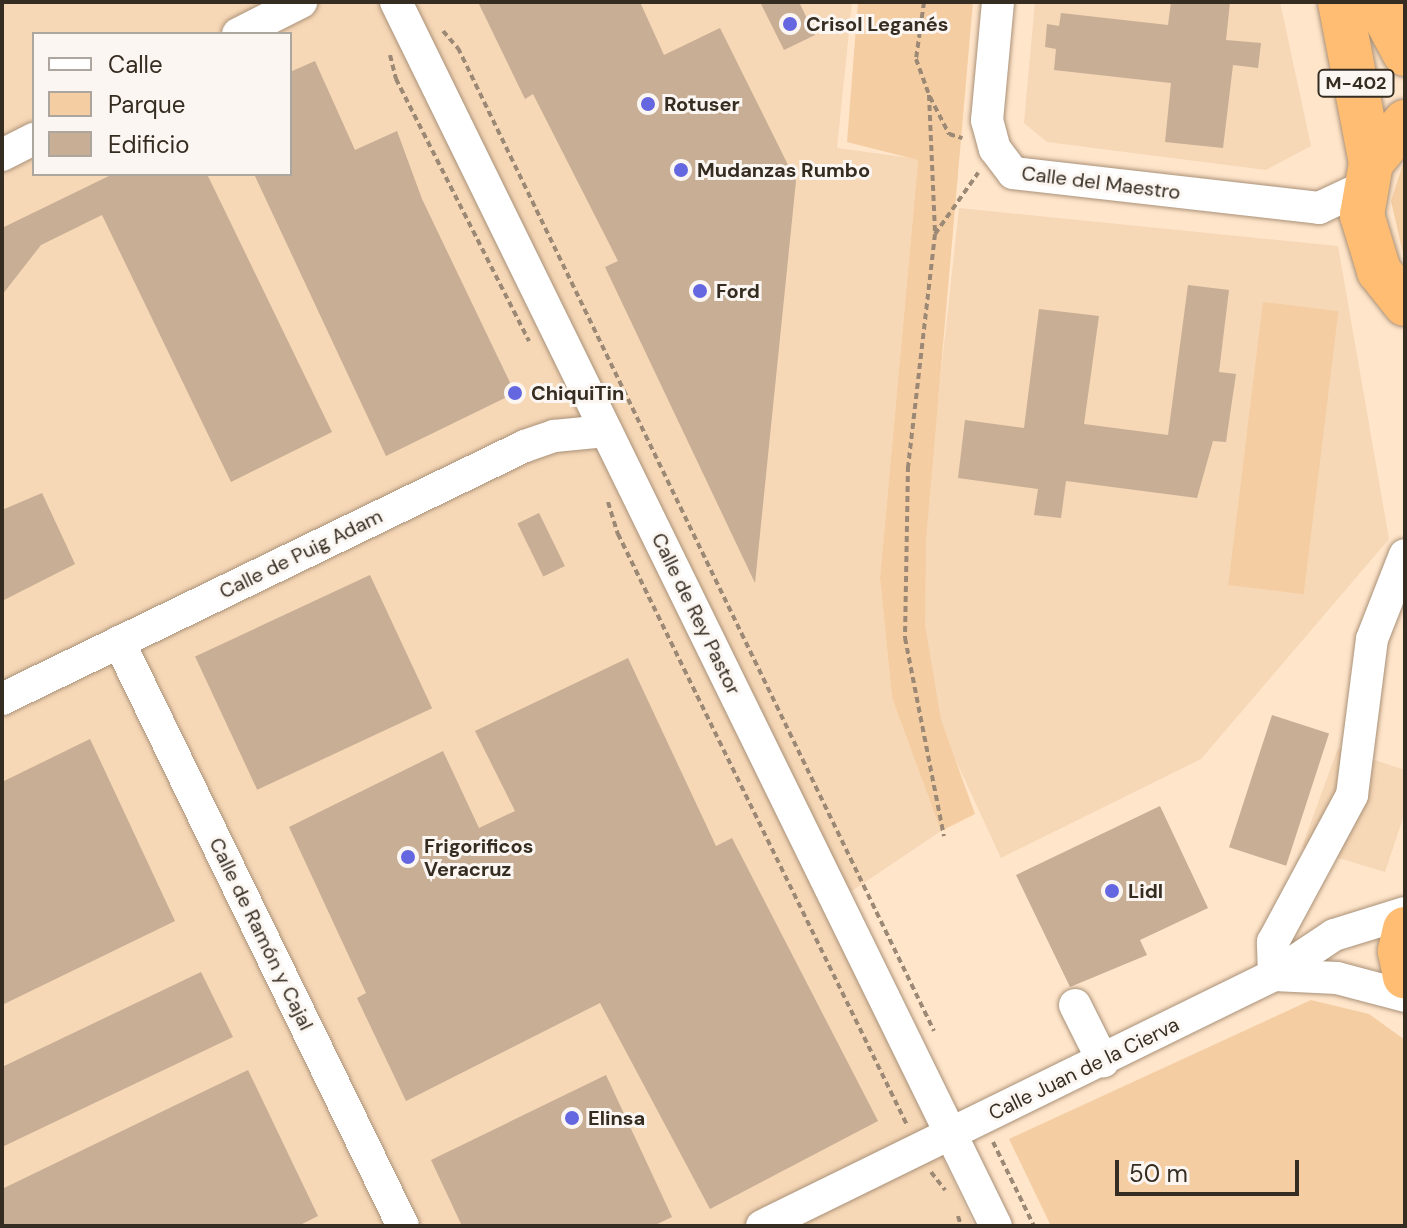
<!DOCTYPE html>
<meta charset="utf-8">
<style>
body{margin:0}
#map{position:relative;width:1407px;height:1228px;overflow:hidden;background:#ffe5ca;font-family:"DM Sans",sans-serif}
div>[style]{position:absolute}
.built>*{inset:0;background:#f6d7b6}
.green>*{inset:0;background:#f5cda2;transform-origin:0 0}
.building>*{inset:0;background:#c7ae94;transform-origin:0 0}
.path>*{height:4px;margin-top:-2px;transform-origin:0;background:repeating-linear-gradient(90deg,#9b8976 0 6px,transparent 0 10px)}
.roads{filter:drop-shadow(0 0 2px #a99178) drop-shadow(0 0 2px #a99178)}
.minor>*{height:32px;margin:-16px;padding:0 16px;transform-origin:16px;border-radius:16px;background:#fff}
.highway>*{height:44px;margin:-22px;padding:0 22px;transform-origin:22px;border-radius:22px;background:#ffbd74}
.dots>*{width:22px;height:22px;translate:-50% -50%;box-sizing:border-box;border:4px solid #fbf6f1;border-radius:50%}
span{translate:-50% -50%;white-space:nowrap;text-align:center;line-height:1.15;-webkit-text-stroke:6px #fbf6f1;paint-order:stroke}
.shield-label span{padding:2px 6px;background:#fbf6f1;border:2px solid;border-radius:6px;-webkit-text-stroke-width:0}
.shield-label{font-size:18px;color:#362d22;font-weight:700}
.poi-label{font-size:20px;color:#362d22;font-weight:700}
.left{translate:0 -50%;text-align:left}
.street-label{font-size:20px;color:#362d22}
.frame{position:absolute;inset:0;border:4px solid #362d22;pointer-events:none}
.legend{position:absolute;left:32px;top:32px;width:260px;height:144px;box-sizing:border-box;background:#fbf6f1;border:2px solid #aca69e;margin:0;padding:10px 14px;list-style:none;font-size:24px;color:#362d22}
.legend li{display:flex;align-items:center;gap:16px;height:40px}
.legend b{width:40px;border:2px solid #aca69e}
.scale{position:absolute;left:1115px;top:1160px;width:184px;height:36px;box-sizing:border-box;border:4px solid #362d22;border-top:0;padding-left:10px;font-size:24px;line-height:28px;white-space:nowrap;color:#362d22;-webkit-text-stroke:6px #fbf6f1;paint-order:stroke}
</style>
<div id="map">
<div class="built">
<i style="clip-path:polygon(evenodd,2px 2px,852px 2px,837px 148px,918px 159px,880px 578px,892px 698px,941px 831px,828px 907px,974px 1226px,2px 1226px,2px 2px,34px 34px,290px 34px,290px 174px,34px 174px,34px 34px)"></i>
<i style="clip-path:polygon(1035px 2px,1280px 2px,1311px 146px,1266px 170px,1047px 142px,1024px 123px)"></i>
<i style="clip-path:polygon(959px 208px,1338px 246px,1389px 539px,1201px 759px,1001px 858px,938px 722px,924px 625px,925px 519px)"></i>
<i style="clip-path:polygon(1338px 748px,1405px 770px,1405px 812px,1385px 872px,1302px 847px)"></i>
</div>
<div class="green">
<i style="clip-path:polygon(858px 2px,973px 2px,926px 540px,925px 625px,941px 720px,975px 814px,941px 831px,892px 698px,880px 578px,918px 160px,847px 142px)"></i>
<i style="clip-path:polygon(1404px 161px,1405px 160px,1405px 262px,1391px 201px)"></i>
<i style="left:1263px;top:302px;width:76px;height:285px;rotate:7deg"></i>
<i style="clip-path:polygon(1311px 1000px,1369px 1014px,1405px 1040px,1405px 1226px,1051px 1226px,1009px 1139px)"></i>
</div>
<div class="building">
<i style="clip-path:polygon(478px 2px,640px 2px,664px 55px,720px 28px,796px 181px,755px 583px,605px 267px,618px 261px,533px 94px,525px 99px)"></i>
<i style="clip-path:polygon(760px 2px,799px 2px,815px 35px,784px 50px)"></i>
<i style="clip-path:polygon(1171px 2px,1230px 2px,1226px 40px,1261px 43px,1258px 68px,1233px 65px,1223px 148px,1165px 142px,1171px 83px,1054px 70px,1056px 49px,1045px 47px,1047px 24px,1059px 26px,1061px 13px,1168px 25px)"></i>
<i style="clip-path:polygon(315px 61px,355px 150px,397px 131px,422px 199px,515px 393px,386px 456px,254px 174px,290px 174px,290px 72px)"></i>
<i style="clip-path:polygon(113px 174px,207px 174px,332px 432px,231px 482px,102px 215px,41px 245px,2px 295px,2px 228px)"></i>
<i style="clip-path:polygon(1188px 285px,1229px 290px,1219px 372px,1236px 374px,1226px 442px,1213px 441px,1197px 498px,1066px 481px,1061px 518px,1034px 515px,1038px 489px,958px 478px,965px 420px,1024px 428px,1039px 309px,1099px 316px,1084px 424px,1168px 435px)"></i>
<i style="clip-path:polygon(42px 493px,75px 564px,2px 601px,2px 510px)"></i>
<i style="left:539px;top:513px;width:59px;height:24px;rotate:64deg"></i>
<i style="left:370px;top:575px;width:147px;height:193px;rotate:65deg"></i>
<i style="clip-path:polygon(628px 658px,716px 846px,732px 838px,878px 1121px,710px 1209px,600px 1003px,406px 1101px,357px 998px,366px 993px,289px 827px,443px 751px,479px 828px,515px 811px,475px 731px)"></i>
<i style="left:1272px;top:715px;width:60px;height:139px;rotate:18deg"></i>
<i style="clip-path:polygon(90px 739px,175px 921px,2px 1005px,2px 782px)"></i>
<i style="clip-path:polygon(1160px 806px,1208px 908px,1140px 940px,1147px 955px,1070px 987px,1016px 875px)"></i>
<i style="clip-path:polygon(201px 972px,233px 1037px,2px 1147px,2px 1067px)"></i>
<i style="clip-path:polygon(248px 1070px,318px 1216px,298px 1226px,2px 1226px,2px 1189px)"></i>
<i style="clip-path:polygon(606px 1075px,672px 1217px,653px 1226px,462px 1226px,431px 1160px)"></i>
</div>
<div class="path">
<i style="left:924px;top:2px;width:58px;rotate:98deg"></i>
<i style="left:916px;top:59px;width:38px;rotate:70deg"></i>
<i style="left:929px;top:95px;width:139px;rotate:87.5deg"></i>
<i style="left:935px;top:234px;width:234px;rotate:96.6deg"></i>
<i style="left:908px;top:466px;width:172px;rotate:91deg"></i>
<i style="left:905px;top:638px;width:202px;rotate:78.9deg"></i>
<i style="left:443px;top:31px;width:23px;rotate:49deg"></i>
<i style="left:458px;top:48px;width:1092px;rotate:64.16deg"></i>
<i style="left:390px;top:55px;width:25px;rotate:76deg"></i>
<i style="left:396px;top:79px;width:294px;rotate:63.1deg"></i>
<i style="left:930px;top:97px;width:42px;rotate:62.8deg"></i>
<i style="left:949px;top:134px;width:14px;rotate:17deg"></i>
<i style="left:935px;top:234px;width:75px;rotate:-54.8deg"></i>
<i style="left:608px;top:502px;width:34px;rotate:73deg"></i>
<i style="left:618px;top:534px;width:658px;rotate:63.94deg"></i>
<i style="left:993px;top:1142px;width:93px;rotate:64deg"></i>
<i style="left:931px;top:1172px;width:23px;rotate:52deg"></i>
<i style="left:958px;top:1216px;width:10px;rotate:73deg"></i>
</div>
<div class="roads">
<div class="minor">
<i style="left:396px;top:2px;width:1363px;rotate:63.89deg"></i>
<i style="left:998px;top:2px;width:119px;rotate:95.3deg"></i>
<i style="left:987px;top:120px;width:30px;rotate:75deg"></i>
<i style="left:995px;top:149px;width:30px;rotate:53deg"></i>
<i style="left:1013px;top:173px;width:308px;rotate:6.5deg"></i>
<i style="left:1319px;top:208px;width:52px;rotate:-25.1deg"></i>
<i style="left:238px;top:34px;width:71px;rotate:-26.9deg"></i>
<i style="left:2px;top:155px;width:36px;rotate:-27deg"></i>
<i style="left:119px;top:642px;width:649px;rotate:64.07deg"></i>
<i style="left:2px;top:699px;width:581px;rotate:-25.82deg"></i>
<i style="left:525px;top:446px;width:31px;rotate:-19deg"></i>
<i style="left:554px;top:436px;width:52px;rotate:-5.5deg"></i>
<i style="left:1274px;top:975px;width:33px;rotate:-92deg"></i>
<i style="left:1273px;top:942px;width:167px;rotate:-61.7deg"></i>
<i style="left:1352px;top:795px;width:157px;rotate:-82.7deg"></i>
<i style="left:1372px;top:639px;width:90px;rotate:-68.6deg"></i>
<i style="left:1274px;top:975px;width:63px;rotate:2.7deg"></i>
<i style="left:1337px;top:978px;width:70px;rotate:14.8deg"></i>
<i style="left:1075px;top:1005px;width:63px;rotate:63.4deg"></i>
<i style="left:762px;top:1226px;width:570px;rotate:-26.12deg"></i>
<i style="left:1274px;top:975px;width:72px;rotate:-33.7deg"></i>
<i style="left:1334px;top:935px;width:74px;rotate:-17.2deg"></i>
</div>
<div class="highway">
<i style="left:1340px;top:2px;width:164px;rotate:79.1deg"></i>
<i style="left:1377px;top:2px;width:59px;rotate:61.7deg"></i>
<i style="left:1405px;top:122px;width:53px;rotate:129.7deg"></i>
<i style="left:1371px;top:163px;width:53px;rotate:99.8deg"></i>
<i style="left:1362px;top:215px;width:59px;rotate:73.1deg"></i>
<i style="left:1379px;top:271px;width:42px;rotate:51.8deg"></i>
<i style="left:1405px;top:929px;width:23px;rotate:103deg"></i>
<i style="left:1400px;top:951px;width:26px;rotate:79deg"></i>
</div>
</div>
<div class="dots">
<i style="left:790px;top:24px;background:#6567e0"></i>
<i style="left:648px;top:104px;background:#6567e0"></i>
<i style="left:681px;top:170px;background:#6567e0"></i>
<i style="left:700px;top:291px;background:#6567e0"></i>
<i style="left:515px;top:393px;background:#6567e0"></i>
<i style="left:408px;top:857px;background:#6567e0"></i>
<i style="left:1112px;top:891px;background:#6567e0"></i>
<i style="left:572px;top:1118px;background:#6567e0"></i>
</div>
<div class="shield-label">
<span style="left:1356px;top:83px">M-402</span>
</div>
<div class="poi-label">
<span class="left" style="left:806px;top:24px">Crisol Leganés</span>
<span class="left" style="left:664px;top:104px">Rotuser</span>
<span class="left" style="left:697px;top:170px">Mudanzas Rumbo</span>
<span class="left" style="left:716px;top:291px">Ford</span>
<span class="left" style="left:531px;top:393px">ChiquiTin</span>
<span class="left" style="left:424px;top:858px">Frigorificos<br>Veracruz</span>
<span class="left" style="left:1128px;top:891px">Lidl</span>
<span class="left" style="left:588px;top:1118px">Elinsa</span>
</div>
<div class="street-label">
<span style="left:1101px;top:183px;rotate:7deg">Calle del Maestro</span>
<span style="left:301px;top:554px;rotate:-26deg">Calle de Puig Adam</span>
<span style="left:696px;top:614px;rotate:64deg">Calle de Rey Pastor</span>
<span style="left:261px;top:934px;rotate:64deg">Calle de Ramón y Cajal</span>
<span style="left:1084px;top:1069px;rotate:-26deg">Calle Juan de la Cierva</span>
</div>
<div class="frame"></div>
<ul class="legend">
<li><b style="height:10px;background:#fff"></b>Calle</li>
<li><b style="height:22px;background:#f5cda2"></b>Parque</li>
<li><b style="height:22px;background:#c7ae94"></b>Edificio</li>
</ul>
<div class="scale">50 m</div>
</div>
